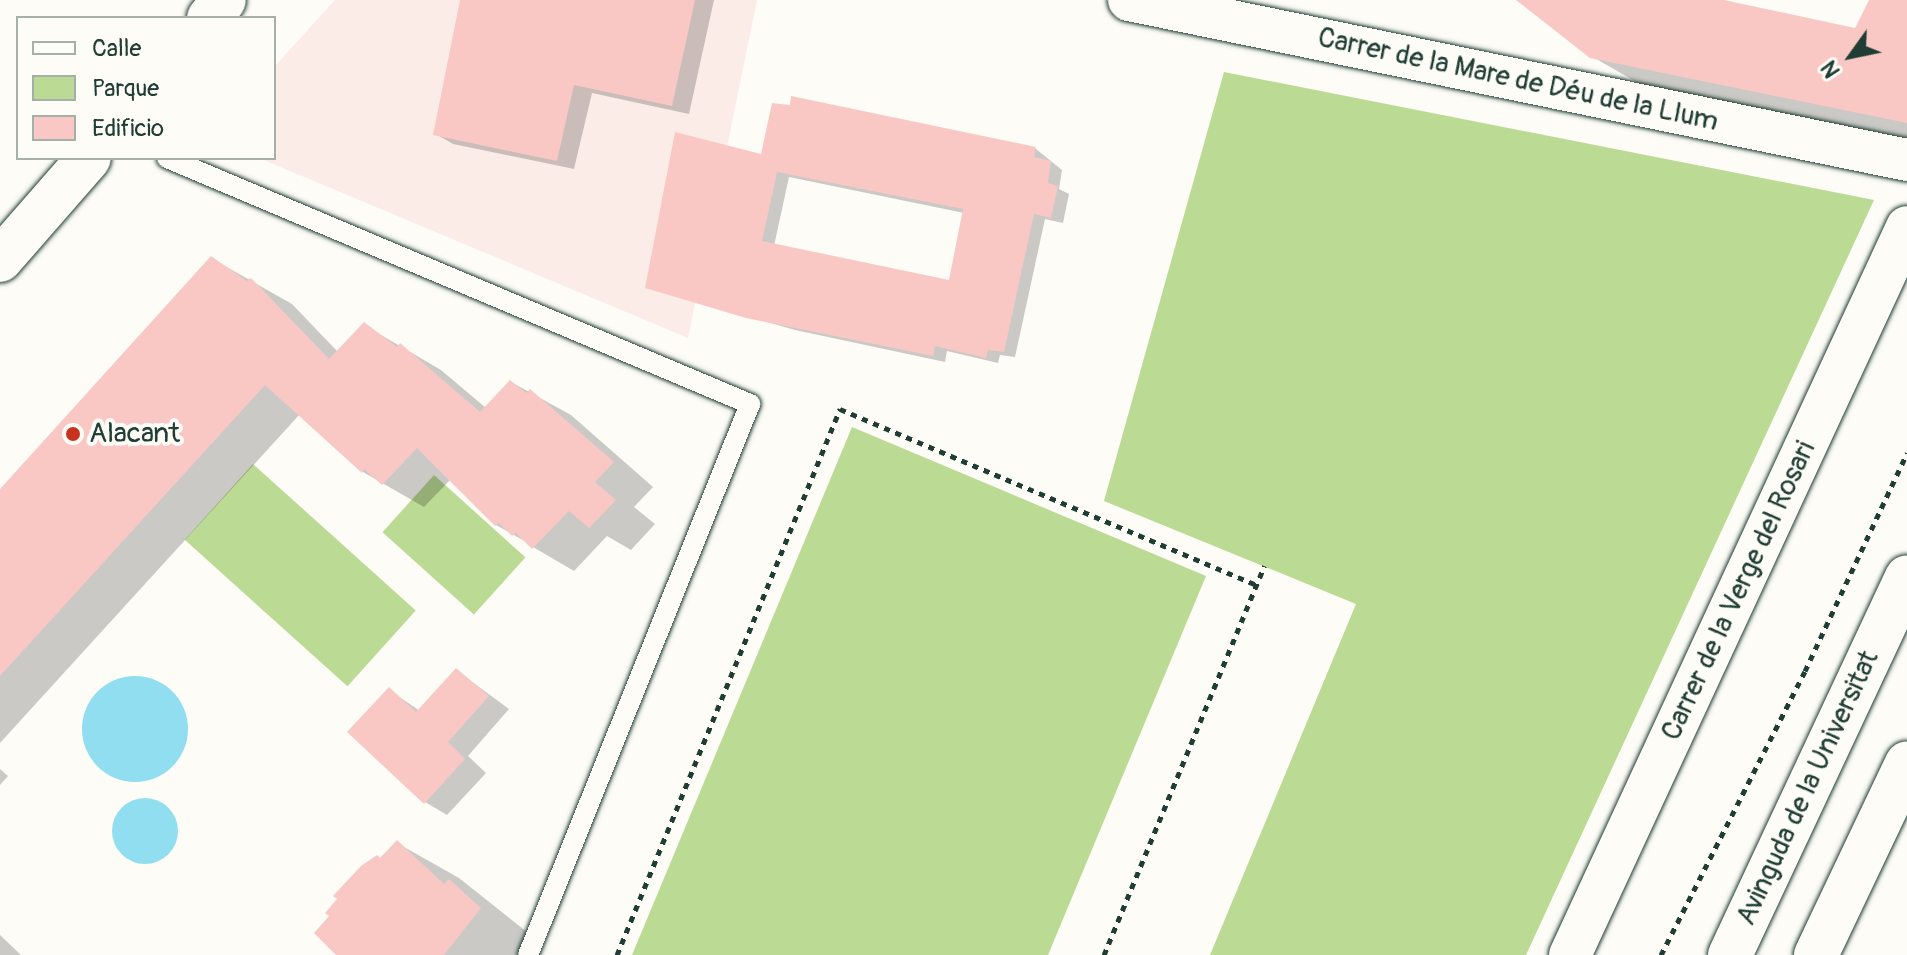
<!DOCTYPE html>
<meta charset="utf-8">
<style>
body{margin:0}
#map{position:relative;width:1907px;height:955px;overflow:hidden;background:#fdfcf7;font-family:Pangolin,sans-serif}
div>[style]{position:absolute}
.built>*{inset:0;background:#fcece8}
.green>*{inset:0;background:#bbda93;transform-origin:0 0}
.water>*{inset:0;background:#90deef}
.round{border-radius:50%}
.shadow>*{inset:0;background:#0003}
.building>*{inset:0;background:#f9c8c4}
.path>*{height:5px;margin-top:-2.5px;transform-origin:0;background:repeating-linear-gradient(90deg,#1f3d34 0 6px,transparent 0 12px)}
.roads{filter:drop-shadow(0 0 2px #1f3d34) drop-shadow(0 0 2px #1f3d34)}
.lane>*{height:20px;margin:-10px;padding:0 10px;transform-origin:10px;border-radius:10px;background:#fdfcf7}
.street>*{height:42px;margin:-21px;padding:0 21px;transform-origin:21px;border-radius:21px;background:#fdfcf7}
.secondary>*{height:44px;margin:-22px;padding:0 22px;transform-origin:22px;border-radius:22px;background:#fdfcf7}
.primary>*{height:44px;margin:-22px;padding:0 22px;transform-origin:22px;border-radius:22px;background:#fdfcf7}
.dots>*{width:22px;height:22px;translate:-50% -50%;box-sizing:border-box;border:4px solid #fdfcf7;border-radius:50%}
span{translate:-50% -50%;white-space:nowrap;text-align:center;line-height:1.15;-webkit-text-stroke:8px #fdfcf7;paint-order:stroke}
.street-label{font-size:28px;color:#1f3d34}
.poi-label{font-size:28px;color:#1f3d34}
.left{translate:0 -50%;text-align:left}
.legend{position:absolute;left:16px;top:16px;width:260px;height:144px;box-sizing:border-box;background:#fdfcf7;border:2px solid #a4b0a9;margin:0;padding:10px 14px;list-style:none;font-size:24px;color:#1f3d34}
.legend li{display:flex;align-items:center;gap:16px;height:40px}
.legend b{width:40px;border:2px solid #a4b0a9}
.north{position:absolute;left:1811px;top:16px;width:80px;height:80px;-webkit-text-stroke:6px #fdfcf7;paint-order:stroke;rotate:237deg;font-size:22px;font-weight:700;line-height:32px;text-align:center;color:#1f3d34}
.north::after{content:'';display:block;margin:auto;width:28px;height:36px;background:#1f3d34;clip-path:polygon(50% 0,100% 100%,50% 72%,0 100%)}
</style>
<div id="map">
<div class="built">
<i style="clip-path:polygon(335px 0,757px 0,688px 338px,259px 158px,274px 158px,274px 67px)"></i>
</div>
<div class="green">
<i style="clip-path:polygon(1224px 72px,1874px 200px,1526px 955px,1210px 955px,1356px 604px,1104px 501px)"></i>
<i style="clip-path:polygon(852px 427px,1206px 576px,1048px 955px,632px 955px)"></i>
<i style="left:253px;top:464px;width:219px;height:102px;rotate:42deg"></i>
<i style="left:434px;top:475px;width:123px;height:77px;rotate:42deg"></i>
</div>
<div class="water">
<i class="round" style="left:82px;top:676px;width:106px;height:106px"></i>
<i class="round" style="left:112px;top:798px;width:66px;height:66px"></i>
</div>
<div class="shadow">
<i style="clip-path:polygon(462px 0,714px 0,689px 114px,592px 93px,574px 169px,453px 144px,436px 134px)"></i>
<i style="clip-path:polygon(1519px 0,1714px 0,1856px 30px,1871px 0,1907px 0,1907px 141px,1645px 87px,1591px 56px)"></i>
<i style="clip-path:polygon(evenodd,793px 99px,1036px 149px,1062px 170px,1059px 189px,1069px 194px,1063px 223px,1045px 219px,1015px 357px,1000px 355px,998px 363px,947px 351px,945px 362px,795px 330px,647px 287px,763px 156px,793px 99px,789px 177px,964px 213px,951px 282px,774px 246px,789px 177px)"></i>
<i style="clip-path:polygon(211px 258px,292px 304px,338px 352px,364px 325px,441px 370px,486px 408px,511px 382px,571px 415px,653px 487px,634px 507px,655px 524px,631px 550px,607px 536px,574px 571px,533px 547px,574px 502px,530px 544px,496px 525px,451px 479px,424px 507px,363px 472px,300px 414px,0 743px,0 491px)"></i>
<i style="clip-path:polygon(456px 670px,509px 709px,468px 756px,486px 773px,447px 815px,425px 802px,389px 690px,420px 711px)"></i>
<i style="clip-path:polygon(0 769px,8px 776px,0 785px)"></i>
<i style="clip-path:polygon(397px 843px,459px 878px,542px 944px,534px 955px,339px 955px,381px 860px)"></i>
<i style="clip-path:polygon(0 935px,21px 955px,0 955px)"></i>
</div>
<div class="building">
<i style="clip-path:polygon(460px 0,695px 0,672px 106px,574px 85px,557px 161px,433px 135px)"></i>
<i style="clip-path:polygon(1516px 0,1724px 0,1855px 28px,1869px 0,1907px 0,1907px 123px,1590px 58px)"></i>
<i style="clip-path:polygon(evenodd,791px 96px,1036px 147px,1034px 157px,1051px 161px,1048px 183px,1058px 186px,1051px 218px,1034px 214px,1004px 352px,988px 350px,986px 358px,935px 346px,933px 356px,746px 318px,645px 288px,675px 132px,761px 154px,772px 103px,790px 105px,791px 96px,777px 172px,963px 209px,949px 280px,762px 241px,777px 172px)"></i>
<i style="clip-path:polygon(211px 256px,247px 281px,251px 278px,329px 359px,364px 322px,397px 347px,400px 343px,480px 412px,510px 380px,526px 393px,530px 389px,614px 462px,595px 482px,616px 500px,589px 528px,569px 511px,532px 549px,516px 533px,512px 536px,499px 523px,495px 526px,417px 448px,382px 485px,364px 469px,362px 473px,265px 385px,0 676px,0 489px)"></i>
<i style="clip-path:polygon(456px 668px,489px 696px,448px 742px,465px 759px,424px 804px,347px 732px,389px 687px,416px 712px)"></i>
<i style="clip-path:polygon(397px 840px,444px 884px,449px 879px,481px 908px,444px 955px,336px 955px,314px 933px,329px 916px,325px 913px,337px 899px,333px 896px,361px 866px,377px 855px,380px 858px)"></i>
</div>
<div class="path">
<i style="left:617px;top:955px;width:590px;rotate:-67.78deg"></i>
<i style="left:840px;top:409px;width:453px;rotate:22.9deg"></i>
<i style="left:1104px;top:955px;width:421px;rotate:-67.6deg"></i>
<i style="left:1661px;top:955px;width:318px;rotate:-63.1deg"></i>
<i style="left:1805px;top:671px;width:241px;rotate:-64.9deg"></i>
</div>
<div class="roads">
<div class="lane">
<i style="left:167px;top:158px;width:633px;rotate:22.88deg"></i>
<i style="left:750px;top:404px;width:594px;rotate:111.94deg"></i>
</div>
<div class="street">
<i style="left:1129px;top:0;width:794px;rotate:11.62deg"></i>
<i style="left:1570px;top:955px;width:802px;rotate:-65.16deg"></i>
</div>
<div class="secondary">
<i style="left:209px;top:18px;width:23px;rotate:-50deg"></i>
<i style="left:0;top:260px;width:135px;rotate:-48.9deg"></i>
</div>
<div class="primary">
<i style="left:1730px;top:955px;width:417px;rotate:-64.9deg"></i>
<i style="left:1816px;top:955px;width:212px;rotate:-64.6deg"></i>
</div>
</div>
<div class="dots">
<i style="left:73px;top:434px;background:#c8321e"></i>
</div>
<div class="street-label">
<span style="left:1518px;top:80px;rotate:12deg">Carrer de la Mare de Déu de la Llum</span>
<span style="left:1739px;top:591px;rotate:-65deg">Carrer de la Verge del Rosari</span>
<span style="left:1808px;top:788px;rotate:-65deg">Avinguda de la Universitat</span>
</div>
<div class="poi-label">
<span class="left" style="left:89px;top:434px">Alacant</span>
</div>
<ul class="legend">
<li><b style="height:10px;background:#fdfcf7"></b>Calle</li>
<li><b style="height:22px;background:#bbda93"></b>Parque</li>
<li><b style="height:22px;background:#f9c8c4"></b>Edificio</li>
</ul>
<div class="north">N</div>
</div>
